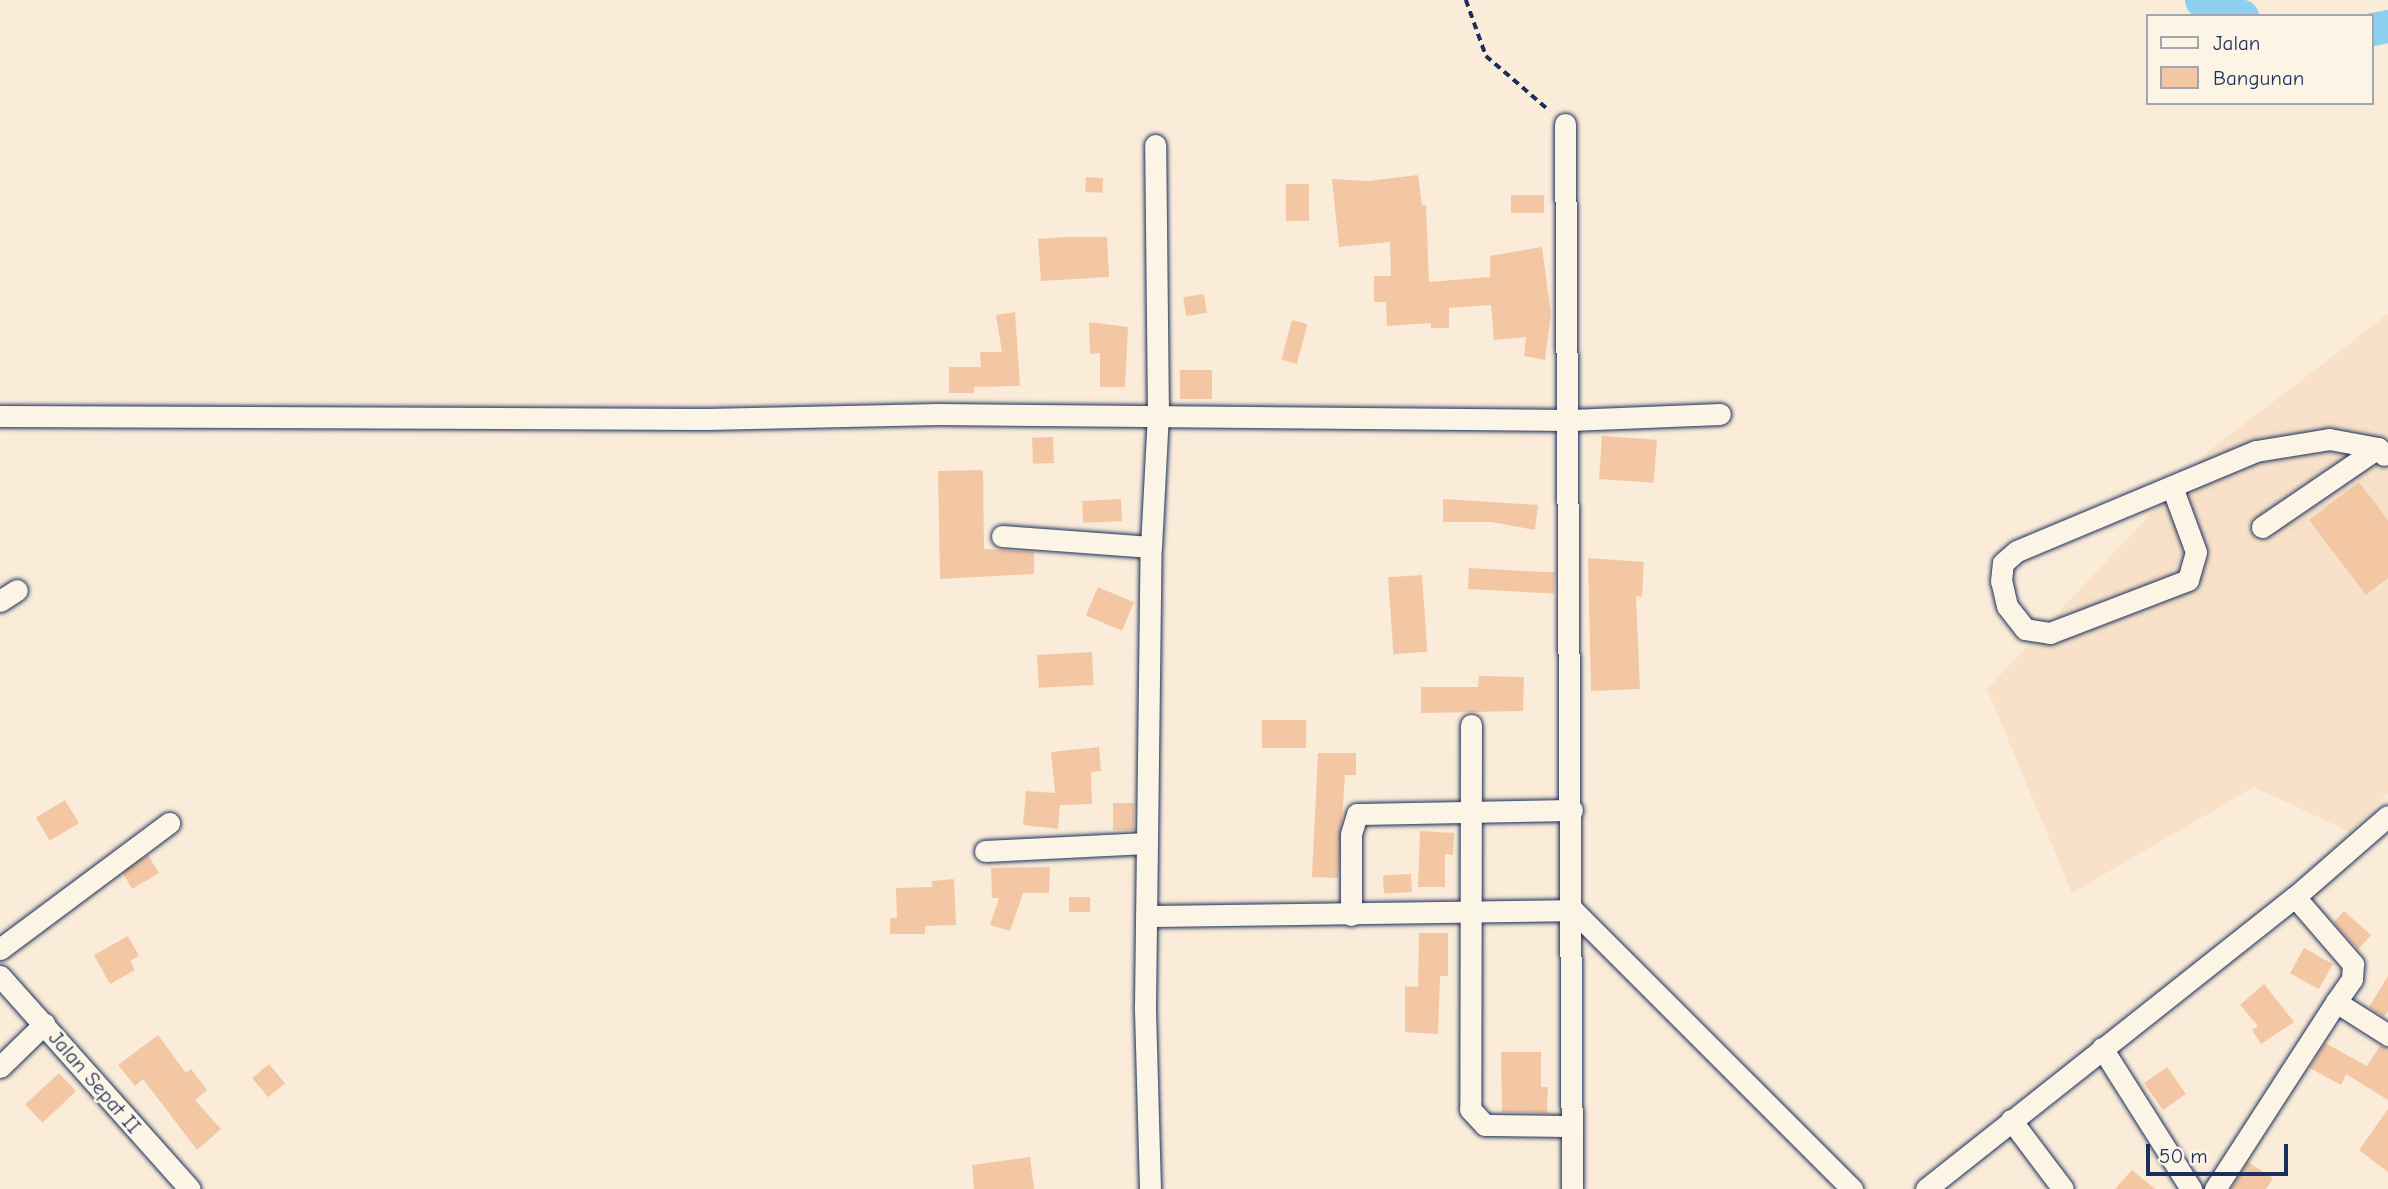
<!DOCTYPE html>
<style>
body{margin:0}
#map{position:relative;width:2388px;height:1189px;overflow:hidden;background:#faecd8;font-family:"Comic Neue",sans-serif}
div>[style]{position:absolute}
.built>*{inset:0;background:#f8e1c8}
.river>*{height:33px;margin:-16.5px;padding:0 16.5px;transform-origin:16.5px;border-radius:16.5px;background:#8dcfef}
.building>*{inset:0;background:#f4c7a4;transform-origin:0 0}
.path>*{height:3.5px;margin-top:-1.75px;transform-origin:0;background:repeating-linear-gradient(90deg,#1b2f5e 0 7px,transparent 0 12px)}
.roads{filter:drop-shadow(0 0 2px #1b2f5e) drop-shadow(0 0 2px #1b2f5e)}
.minor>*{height:21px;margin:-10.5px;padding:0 10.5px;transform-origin:10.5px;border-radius:10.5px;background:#fcf5e5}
span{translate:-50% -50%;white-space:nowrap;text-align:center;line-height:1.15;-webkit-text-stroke:5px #fcf5e5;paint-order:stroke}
.street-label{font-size:21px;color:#1b2f5e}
.legend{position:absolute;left:2146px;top:14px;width:228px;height:91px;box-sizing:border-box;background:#fcf5e5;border:2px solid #a2a6af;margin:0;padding:9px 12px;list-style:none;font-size:21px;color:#1b2f5e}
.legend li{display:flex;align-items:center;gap:14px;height:35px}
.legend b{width:35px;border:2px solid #a2a6af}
.scale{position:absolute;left:2146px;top:1144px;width:142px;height:32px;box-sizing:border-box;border:4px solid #1b2f5e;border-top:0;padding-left:9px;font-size:21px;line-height:24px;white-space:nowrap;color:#1b2f5e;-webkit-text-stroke:5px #fcf5e5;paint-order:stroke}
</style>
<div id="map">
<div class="built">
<i style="clip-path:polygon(2388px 314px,2388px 793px,2350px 832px,2254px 787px,2072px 893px,1987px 689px,2210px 450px)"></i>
</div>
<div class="river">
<i style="left:2201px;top:0;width:44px;rotate:21.3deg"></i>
<i style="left:2372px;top:29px;width:16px;rotate:-11deg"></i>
</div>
<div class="building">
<i style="clip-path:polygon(1418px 175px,1422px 205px,1426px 205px,1429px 282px,1490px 277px,1490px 256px,1542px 247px,1551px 314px,1545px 360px,1524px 356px,1526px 337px,1494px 340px,1491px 305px,1449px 308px,1449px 328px,1431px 328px,1431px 323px,1387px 326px,1386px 302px,1374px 302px,1374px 276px,1391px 276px,1390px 242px,1339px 247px,1332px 179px,1368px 181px)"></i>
<i style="left:1086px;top:177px;width:17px;height:15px;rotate:3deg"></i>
<i style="left:1286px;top:184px;width:23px;height:37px"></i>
<i style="left:1511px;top:195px;width:33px;height:18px"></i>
<i style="clip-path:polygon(1068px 237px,1107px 237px,1109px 277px,1041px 281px,1038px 239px)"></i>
<i style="left:1204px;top:294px;width:19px;height:21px;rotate:81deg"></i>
<i style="clip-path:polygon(1015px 312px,1020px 386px,974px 387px,974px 393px,949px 393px,949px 367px,981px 367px,980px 352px,1002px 352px,996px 315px)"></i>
<i style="left:1292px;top:320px;width:16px;height:41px;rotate:15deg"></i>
<i style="clip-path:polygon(1089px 322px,1128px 327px,1125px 387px,1100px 387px,1100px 353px,1090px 354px)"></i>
<i style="left:1180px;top:370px;width:32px;height:29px"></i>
<i style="left:1602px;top:436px;width:55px;height:43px;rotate:4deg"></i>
<i style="left:1053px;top:437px;width:26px;height:21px;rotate:88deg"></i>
<i style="clip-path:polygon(983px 470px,984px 549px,1034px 552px,1034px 574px,940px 579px,938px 471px)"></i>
<i style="clip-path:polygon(2359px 482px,2388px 520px,2388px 578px,2366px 595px,2309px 520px)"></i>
<i style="left:1121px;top:499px;width:22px;height:39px;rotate:87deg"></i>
<i style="clip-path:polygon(1443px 499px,1538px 505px,1535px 530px,1491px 522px,1443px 522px)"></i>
<i style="clip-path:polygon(1588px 558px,1644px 562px,1642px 597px,1636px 596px,1640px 689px,1591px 691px)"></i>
<i style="left:1469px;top:568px;width:86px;height:21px;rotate:3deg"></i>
<i style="left:1422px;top:575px;width:77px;height:34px;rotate:86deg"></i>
<i style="left:1098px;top:587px;width:39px;height:31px;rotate:23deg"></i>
<i style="left:1092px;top:652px;width:33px;height:55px;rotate:87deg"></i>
<i style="clip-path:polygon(1479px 676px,1524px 677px,1523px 711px,1421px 713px,1421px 687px,1478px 687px)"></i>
<i style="left:1262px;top:720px;width:44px;height:28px"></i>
<i style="clip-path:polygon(1099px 747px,1101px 771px,1091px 772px,1092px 804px,1060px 805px,1058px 829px,1023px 825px,1026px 791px,1055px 793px,1051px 752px)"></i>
<i style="clip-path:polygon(1318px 753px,1356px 753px,1356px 775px,1345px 775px,1338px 878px,1312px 877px)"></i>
<i style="left:65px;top:800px;width:27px;height:34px;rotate:59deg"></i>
<i style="left:1134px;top:803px;width:27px;height:21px;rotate:90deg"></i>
<i style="clip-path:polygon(1420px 831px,1454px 833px,1453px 855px,1445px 854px,1445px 887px,1418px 887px)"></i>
<i style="left:148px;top:855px;width:21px;height:31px;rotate:59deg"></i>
<i style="clip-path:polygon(1050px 867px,1049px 893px,1023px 893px,1010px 931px,990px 925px,999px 898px,992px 898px,991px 868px)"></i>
<i style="left:1411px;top:874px;width:18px;height:28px;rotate:87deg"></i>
<i style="clip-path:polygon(954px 879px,956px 925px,925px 926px,925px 934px,890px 934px,890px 918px,897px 918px,896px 888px,932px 887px,932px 881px)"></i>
<i style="left:1069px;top:897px;width:21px;height:15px"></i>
<i style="clip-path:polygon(2344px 911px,2371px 935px,2358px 950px,2334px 922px)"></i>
<i style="clip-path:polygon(1419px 933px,1448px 933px,1448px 976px,1440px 976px,1438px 1034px,1405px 1032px,1405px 986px,1418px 987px)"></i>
<i style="clip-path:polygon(128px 936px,139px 956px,130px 961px,135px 970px,110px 984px,94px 955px)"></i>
<i style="left:2304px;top:948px;width:33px;height:29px;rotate:29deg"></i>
<i style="clip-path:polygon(2388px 976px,2388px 1011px,2384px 1017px,2369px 1007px)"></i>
<i style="clip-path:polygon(2264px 984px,2294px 1022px,2261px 1044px,2252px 1030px,2258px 1026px,2240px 1005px)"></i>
<i style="clip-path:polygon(158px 1035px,186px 1073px,191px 1069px,207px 1090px,195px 1100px,221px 1129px,197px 1150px,143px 1079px,135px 1086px,118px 1065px)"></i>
<i style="clip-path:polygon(2325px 1043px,2367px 1066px,2380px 1046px,2388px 1048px,2388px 1100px,2346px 1074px,2341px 1085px,2310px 1068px)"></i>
<i style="clip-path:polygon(1501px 1052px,1541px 1052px,1541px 1087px,1548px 1087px,1547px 1113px,1502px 1112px)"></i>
<i style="left:269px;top:1064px;width:25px;height:22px;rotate:50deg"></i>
<i style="left:2167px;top:1067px;width:33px;height:28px;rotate:55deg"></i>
<i style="left:59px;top:1073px;width:25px;height:46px;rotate:47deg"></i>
<i style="clip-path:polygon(2388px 1109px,2388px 1172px,2359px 1150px)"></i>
<i style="clip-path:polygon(1030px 1157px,1034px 1189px,974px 1189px,972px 1165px)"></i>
<i style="clip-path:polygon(2248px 1162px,2273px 1178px,2266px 1189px,2231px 1189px)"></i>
<i style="clip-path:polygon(2132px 1170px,2155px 1189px,2115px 1189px)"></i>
</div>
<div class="path">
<i style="left:1466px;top:0;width:59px;rotate:70.3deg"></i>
<i style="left:1486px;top:56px;width:84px;rotate:40.7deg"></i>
</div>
<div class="roads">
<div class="minor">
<i style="left:1565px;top:124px;width:1065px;rotate:89.62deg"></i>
<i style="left:0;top:416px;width:706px;rotate:0.24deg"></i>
<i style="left:706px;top:419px;width:233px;rotate:-1.2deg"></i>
<i style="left:939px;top:414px;width:631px;rotate:0.54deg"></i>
<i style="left:1570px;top:420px;width:150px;rotate:-2.3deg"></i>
<i style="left:2172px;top:487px;width:69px;rotate:69.7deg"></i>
<i style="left:2196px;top:552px;width:29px;rotate:106deg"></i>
<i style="left:2188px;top:580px;width:148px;rotate:159deg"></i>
<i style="left:2050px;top:633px;width:25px;rotate:-171deg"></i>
<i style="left:2025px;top:629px;width:29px;rotate:-128deg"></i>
<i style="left:2007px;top:606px;width:26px;rotate:-103deg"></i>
<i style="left:2001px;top:581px;width:18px;rotate:-84deg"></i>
<i style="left:2003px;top:563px;width:18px;rotate:-41deg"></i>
<i style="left:2017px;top:551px;width:259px;rotate:-22.7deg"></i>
<i style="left:2256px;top:451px;width:74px;rotate:-9.3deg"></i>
<i style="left:2329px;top:439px;width:50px;rotate:10.4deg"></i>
<i style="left:2262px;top:527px;width:140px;rotate:-34.3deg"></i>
<i style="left:2378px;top:448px;width:9px;rotate:49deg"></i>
<i style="left:1002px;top:536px;width:149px;rotate:4.2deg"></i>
<i style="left:0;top:601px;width:20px;rotate:-33deg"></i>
<i style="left:1471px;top:725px;width:384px;rotate:90.1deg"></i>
<i style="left:1470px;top:1109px;width:22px;rotate:47deg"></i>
<i style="left:1485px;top:1125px;width:87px;rotate:0.7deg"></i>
<i style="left:985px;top:851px;width:162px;rotate:-2.8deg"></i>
<i style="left:2295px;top:897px;width:89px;rotate:49.1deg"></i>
<i style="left:2353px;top:964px;width:15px;rotate:94deg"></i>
<i style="left:2352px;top:979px;width:28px;rotate:125deg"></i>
<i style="left:2336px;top:1002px;width:62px;rotate:32.4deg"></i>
<i style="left:1351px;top:915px;width:81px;rotate:-90deg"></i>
<i style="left:1351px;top:834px;width:21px;rotate:-73deg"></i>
<i style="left:1357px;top:814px;width:215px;rotate:-1.1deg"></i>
<i style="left:1146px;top:916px;width:427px;rotate:-0.8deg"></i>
<i style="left:1573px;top:910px;width:395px;rotate:45deg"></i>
<i style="left:0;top:949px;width:211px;rotate:-36.7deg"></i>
<i style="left:0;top:976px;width:285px;rotate:48.3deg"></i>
<i style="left:2102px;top:1048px;width:167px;rotate:57.7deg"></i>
<i style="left:0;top:1067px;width:62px;rotate:-44.3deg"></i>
<i style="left:2011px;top:1120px;width:86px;rotate:53deg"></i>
<i style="left:1150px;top:1189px;width:183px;rotate:-91.6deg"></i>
<i style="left:1145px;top:1006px;width:459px;rotate:-89.3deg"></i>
<i style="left:1151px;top:547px;width:132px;rotate:-87deg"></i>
<i style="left:1158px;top:415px;width:270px;rotate:-90.6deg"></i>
<i style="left:1926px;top:1189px;width:471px;rotate:-38.4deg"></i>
<i style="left:2295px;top:897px;width:123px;rotate:-41.1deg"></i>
<i style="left:2215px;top:1189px;width:223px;rotate:-57.1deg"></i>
</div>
</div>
<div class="street-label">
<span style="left:95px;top:1082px;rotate:49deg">Jalan Sepat II</span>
</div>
<ul class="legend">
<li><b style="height:9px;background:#fcf5e5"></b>Jalan</li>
<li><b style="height:19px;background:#f4c7a4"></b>Bangunan</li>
</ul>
<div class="scale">50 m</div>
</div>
